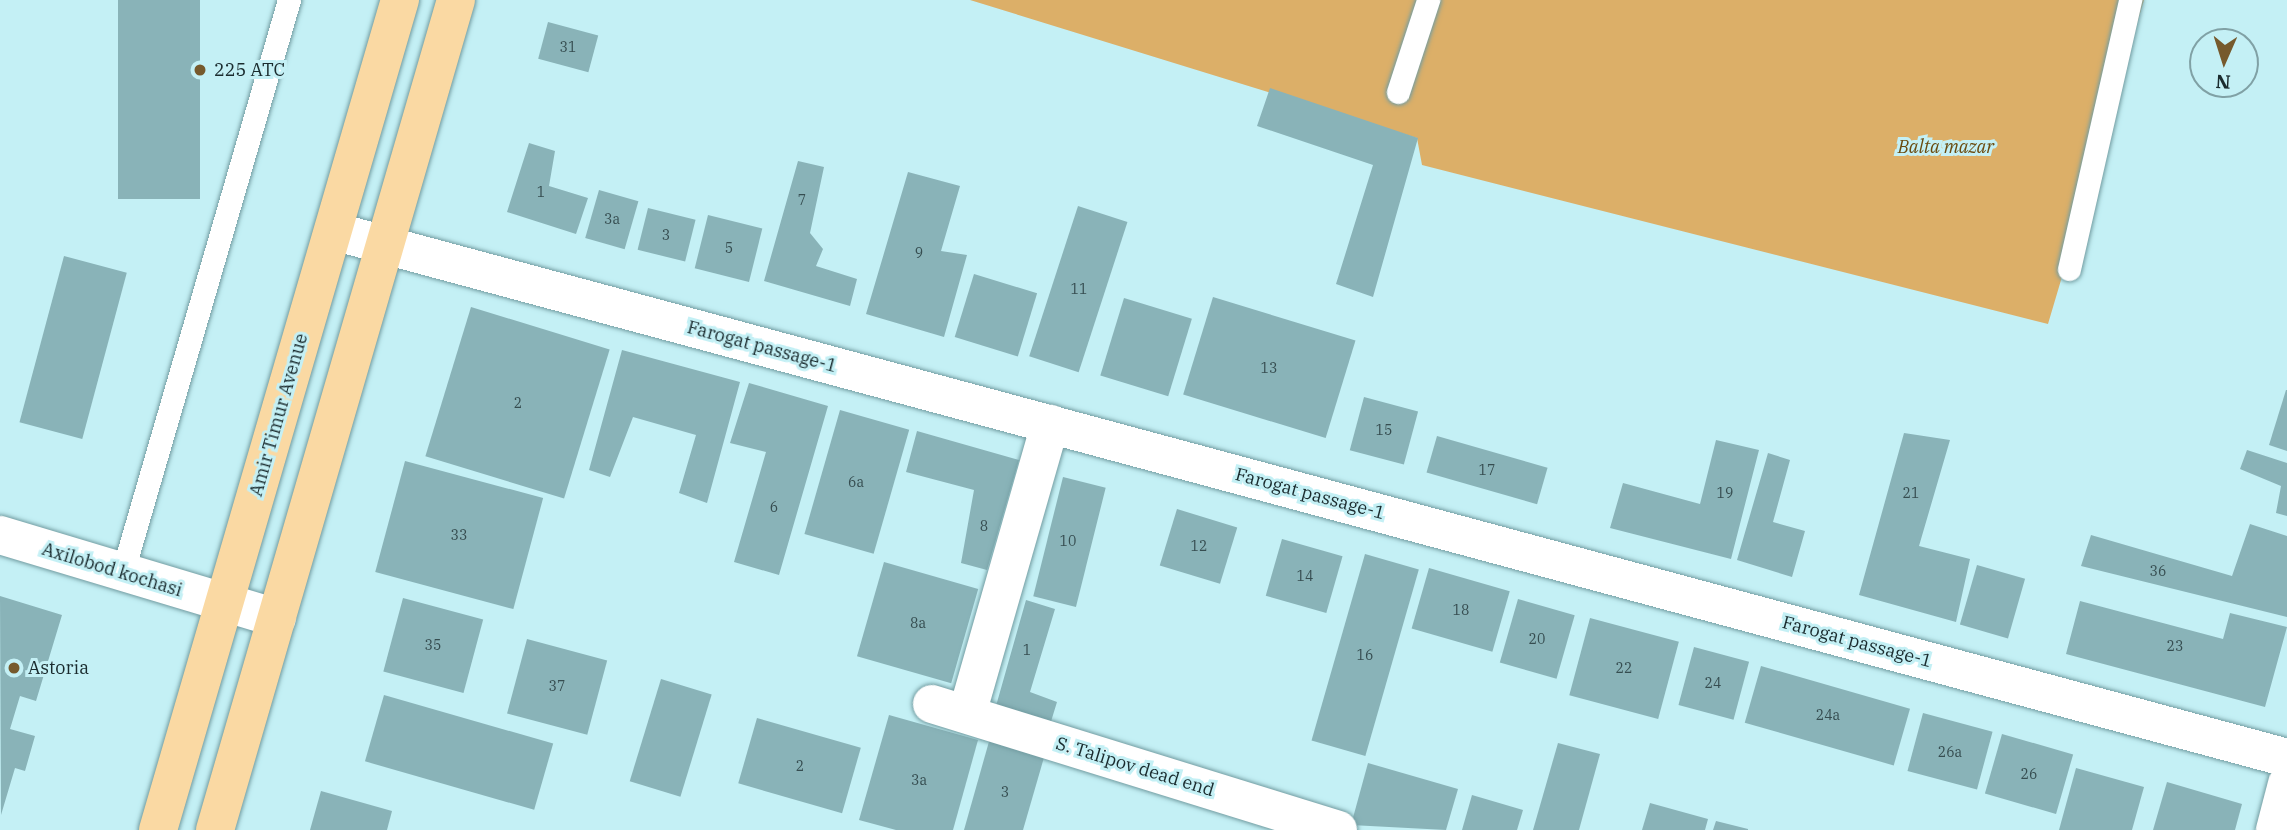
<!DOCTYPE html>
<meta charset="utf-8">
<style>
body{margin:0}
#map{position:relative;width:2287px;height:830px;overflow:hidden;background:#c4f0f5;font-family:"IBM Plex Serif",serif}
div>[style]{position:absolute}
.green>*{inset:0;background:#dcaf68}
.building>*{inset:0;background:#89b3b8;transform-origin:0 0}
.roads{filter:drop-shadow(0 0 2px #729ca1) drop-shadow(0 0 2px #729ca1)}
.lane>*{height:23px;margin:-11.5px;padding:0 11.5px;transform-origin:11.5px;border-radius:11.5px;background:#fff}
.street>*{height:38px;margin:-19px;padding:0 19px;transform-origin:19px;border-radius:19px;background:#fff}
.primary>*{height:38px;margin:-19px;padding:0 19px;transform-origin:19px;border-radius:19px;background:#fad9a3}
.dots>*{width:19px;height:19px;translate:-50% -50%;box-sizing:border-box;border:4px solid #c4f0f5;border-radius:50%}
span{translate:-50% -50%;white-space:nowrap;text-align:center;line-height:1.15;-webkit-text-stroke:6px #c4f0f5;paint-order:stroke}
.number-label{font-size:14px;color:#364d50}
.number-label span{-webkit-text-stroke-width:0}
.poi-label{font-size:18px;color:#1a2b2e}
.left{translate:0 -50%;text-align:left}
.park-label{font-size:18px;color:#6a4a0e;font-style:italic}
.street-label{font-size:18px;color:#1a2b2e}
.north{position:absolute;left:2189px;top:28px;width:70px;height:70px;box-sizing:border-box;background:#c4f0f5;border:2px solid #80a1a5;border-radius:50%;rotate:183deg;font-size:19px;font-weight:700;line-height:28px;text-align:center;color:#1a2b2e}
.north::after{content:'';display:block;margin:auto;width:24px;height:32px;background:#765a2d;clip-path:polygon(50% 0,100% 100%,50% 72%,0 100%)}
</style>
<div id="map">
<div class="green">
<i style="clip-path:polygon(970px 0,2144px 0,2048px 324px,1422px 165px,1417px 138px)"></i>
</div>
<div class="building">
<i style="left:118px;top:0;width:82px;height:199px"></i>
<i style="left:548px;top:22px;width:52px;height:38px;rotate:15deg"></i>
<i style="clip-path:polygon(1270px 88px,1418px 138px,1373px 297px,1336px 284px,1373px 165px,1257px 126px)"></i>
<i style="clip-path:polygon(529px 143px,555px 151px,549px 186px,588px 198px,576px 234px,507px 212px)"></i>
<i style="clip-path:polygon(798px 161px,824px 167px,810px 233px,823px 249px,816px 266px,857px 279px,850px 306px,764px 281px)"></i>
<i style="clip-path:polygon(908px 172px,960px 186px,941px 251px,967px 255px,944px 337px,866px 314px)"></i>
<i style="left:599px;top:190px;width:41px;height:50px;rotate:16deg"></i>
<i style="left:1078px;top:206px;width:52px;height:158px;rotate:18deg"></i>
<i style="left:648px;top:208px;width:49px;height:43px;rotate:14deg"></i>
<i style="left:708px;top:215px;width:56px;height:55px;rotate:14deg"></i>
<i style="left:64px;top:256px;width:65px;height:172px;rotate:15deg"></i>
<i style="left:974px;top:274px;width:66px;height:66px;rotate:17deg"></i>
<i style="left:1213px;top:297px;width:149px;height:102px;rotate:17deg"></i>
<i style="left:1124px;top:298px;width:71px;height:81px;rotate:17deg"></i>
<i style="left:471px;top:307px;width:145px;height:156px;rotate:17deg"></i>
<i style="clip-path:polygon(622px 350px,740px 382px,707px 503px,679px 493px,696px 435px,633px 417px,610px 477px,589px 470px)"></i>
<i style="clip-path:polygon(749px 383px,828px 406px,779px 575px,734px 562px,766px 452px,730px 443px)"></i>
<i style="clip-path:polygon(2286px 390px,2287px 390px,2287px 451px,2269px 445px)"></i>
<i style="left:1364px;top:397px;width:56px;height:55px;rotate:15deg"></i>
<i style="left:840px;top:410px;width:72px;height:129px;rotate:16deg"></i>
<i style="clip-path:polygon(917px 431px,1019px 460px,987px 570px,961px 563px,974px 490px,906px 472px)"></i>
<i style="clip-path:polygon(1904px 433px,1950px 440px,1919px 546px,1970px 559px,1956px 622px,1859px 595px)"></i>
<i style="left:1437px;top:436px;width:115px;height:38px;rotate:16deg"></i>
<i style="clip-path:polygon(1716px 440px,1759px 450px,1731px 559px,1610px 528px,1623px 483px,1700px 504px)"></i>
<i style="clip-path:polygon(2247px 450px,2287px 463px,2287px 516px,2276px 513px,2281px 486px,2240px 469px)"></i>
<i style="clip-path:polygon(1768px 453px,1790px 460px,1773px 522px,1805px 531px,1792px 577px,1737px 560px)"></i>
<i style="left:405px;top:461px;width:143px;height:115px;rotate:15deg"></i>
<i style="left:1063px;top:477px;width:44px;height:123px;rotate:14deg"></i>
<i style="left:1177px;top:509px;width:63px;height:59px;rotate:17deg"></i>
<i style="clip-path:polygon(2250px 524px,2287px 536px,2287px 617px,2081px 566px,2091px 535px,2232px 576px)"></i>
<i style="left:1282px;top:539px;width:63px;height:59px;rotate:16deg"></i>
<i style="left:1365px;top:554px;width:56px;height:194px;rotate:16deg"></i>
<i style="left:884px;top:562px;width:98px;height:98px;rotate:16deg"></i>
<i style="left:1977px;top:565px;width:50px;height:62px;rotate:16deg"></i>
<i style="left:1429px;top:568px;width:84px;height:63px;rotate:16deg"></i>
<i style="clip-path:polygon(0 596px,62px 615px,36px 701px,20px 696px,10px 729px,35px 736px,25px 771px,15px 768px,1px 815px)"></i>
<i style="left:403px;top:598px;width:83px;height:76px;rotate:15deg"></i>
<i style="left:1518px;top:599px;width:59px;height:66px;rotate:16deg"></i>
<i style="clip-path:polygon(1026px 600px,1055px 609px,1030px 692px,1057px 702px,1049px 728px,994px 713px)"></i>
<i style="clip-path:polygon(2080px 601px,2223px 639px,2230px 613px,2287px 627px,2265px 707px,2066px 654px)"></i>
<i style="left:1590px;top:618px;width:92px;height:80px;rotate:15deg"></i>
<i style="left:527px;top:639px;width:83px;height:77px;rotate:15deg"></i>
<i style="left:1694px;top:647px;width:57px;height:60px;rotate:15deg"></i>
<i style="left:1761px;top:666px;width:155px;height:59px;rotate:16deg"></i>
<i style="left:661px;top:679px;width:53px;height:107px;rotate:17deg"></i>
<i style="left:384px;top:695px;width:176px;height:69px;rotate:16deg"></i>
<i style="left:1923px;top:713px;width:72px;height:60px;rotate:15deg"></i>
<i style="clip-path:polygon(889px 715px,978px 740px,953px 830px,896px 830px,859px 820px)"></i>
<i style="left:757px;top:718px;width:108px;height:68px;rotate:16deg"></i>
<i style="left:2002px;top:734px;width:74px;height:62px;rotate:16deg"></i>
<i style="clip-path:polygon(990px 738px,1045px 754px,1023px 830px,964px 830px)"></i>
<i style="clip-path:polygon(1558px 743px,1600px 754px,1579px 830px,1533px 830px)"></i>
<i style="clip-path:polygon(1368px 763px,1458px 789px,1446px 830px,1351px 825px)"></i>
<i style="clip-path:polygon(2076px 768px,2144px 787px,2132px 830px,2059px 830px)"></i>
<i style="clip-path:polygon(2167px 782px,2242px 804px,2235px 830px,2153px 830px)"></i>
<i style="clip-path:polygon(321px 791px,392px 811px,387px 830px,310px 830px)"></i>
<i style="clip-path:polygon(1472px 795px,1523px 810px,1517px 830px,1462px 830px)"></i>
<i style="clip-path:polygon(1650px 803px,1708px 819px,1705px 830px,1642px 830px)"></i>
<i style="clip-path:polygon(1716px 821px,1748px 829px,1748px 830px,1713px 830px)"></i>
</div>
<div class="roads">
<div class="lane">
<i style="left:1398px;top:92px;width:97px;rotate:-71.9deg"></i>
<i style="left:2069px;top:269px;width:276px;rotate:-77.2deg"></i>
<i style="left:122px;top:574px;width:598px;rotate:-73.78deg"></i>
</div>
<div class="street">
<i style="left:333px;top:231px;width:2024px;rotate:15.09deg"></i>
<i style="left:0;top:535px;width:289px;rotate:16.7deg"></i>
<i style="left:932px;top:704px;width:425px;rotate:17.2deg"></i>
<i style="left:967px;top:714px;width:302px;rotate:-74deg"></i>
<i style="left:2275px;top:830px;width:48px;rotate:-75.4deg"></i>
</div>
<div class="primary">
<i style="left:158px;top:830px;width:865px;rotate:-73.75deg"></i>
<i style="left:215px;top:830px;width:864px;rotate:-73.81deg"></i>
</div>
</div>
<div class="dots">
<i style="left:200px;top:70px;background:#765a2d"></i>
<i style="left:14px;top:668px;background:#765a2d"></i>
</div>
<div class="number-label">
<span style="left:568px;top:47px">31</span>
<span style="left:541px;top:192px">1</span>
<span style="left:802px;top:200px">7</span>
<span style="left:612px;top:219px">3а</span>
<span style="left:666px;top:235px">3</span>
<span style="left:729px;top:248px">5</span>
<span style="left:919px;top:253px">9</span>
<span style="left:1079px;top:289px">11</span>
<span style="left:1269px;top:368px">13</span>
<span style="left:518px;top:403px">2</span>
<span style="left:1384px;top:430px">15</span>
<span style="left:1487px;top:470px">17</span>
<span style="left:856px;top:482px">6а</span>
<span style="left:1725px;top:493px">19</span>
<span style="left:1911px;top:493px">21</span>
<span style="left:774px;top:507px">6</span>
<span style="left:984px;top:526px">8</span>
<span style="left:459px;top:535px">33</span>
<span style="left:1068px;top:541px">10</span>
<span style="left:1199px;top:546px">12</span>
<span style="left:2158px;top:571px">36</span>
<span style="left:1305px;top:576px">14</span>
<span style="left:1461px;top:610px">18</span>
<span style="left:918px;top:623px">8а</span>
<span style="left:1537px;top:639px">20</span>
<span style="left:433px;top:645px">35</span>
<span style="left:2175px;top:646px">23</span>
<span style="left:1027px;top:650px">1</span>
<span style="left:1365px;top:655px">16</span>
<span style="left:1624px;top:668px">22</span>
<span style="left:1713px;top:683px">24</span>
<span style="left:557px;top:686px">37</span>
<span style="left:1828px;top:715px">24а</span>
<span style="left:1950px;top:752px">26а</span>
<span style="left:800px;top:766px">2</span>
<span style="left:2029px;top:774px">26</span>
<span style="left:919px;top:780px">3а</span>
<span style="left:1005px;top:792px">3</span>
</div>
<div class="poi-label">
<span class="left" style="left:214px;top:70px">225 АТС</span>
<span class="left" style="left:28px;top:668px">Astoria</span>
</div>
<div class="park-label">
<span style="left:1946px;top:147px">Balta mazar</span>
</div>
<div class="street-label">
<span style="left:762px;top:347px;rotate:15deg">Farogat passage-1</span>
<span style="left:279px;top:415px;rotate:-74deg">Amir Timur Avenue</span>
<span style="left:1310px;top:494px;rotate:15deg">Farogat passage-1</span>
<span style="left:112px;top:570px;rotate:17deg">Axilobod kochasi</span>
<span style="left:1857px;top:642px;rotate:15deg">Farogat passage-1</span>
<span style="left:1135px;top:767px;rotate:17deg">S. Talipov dead end</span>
</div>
<div class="north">N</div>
</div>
